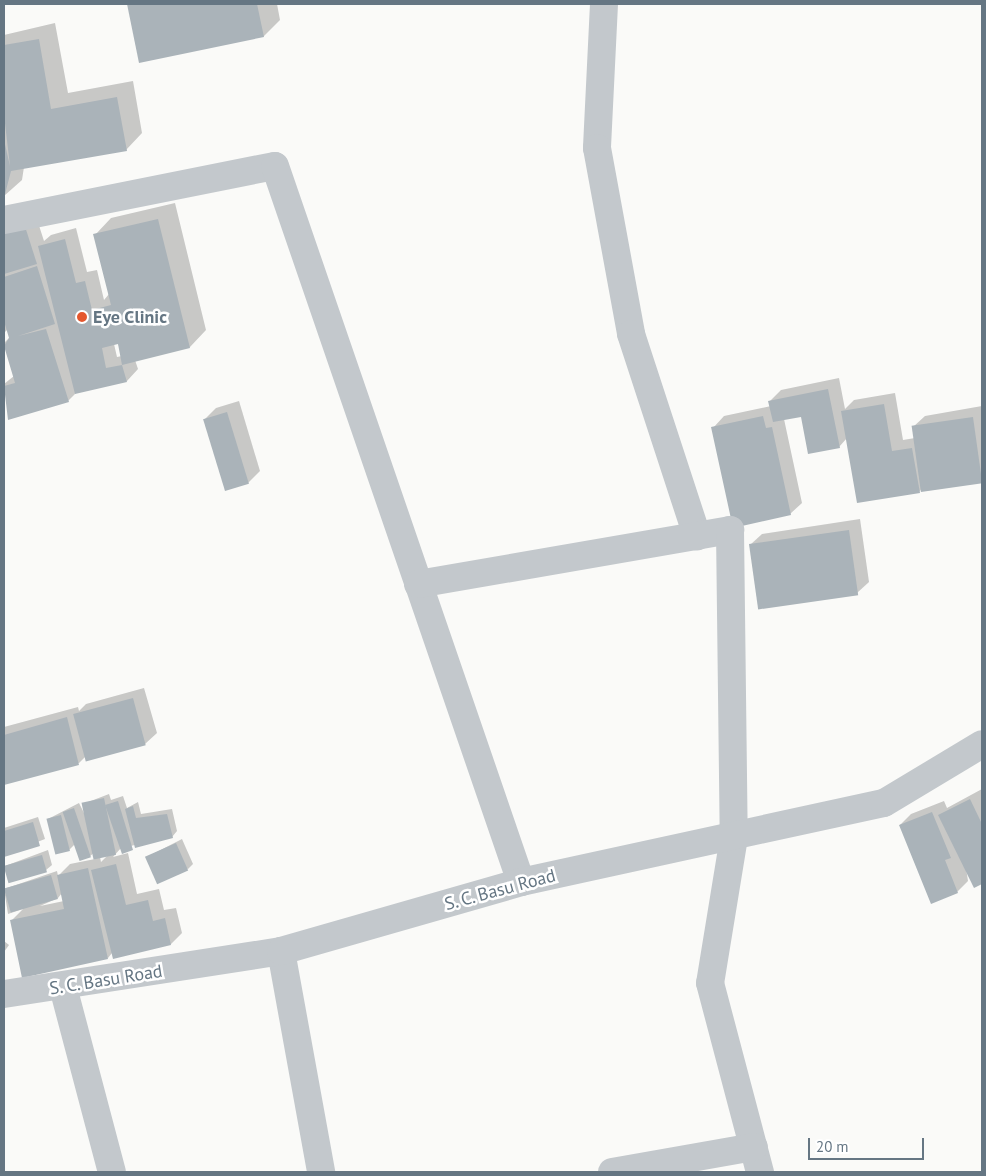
<!DOCTYPE html>
<style>
body{margin:0}
#map{position:relative;width:986px;height:1176px;overflow:hidden;background:#fafaf8;font-family:"PT Sans",sans-serif}
div>[style]{position:absolute}
.shadow>*{inset:0;background:#0003}
.building>*{inset:0;background:#aab3b9;transform-origin:0 0}
.minor>*{height:28px;margin:-14px;padding:0 14px;transform-origin:14px;border-radius:14px;background:#c3c8cc}
.dots>*{width:14px;height:14px;translate:-50% -50%;box-sizing:border-box;border:2px solid #fff;border-radius:50%}
span{translate:-50% -50%;white-space:nowrap;text-align:center;line-height:1.15;-webkit-text-stroke:5px #fff;paint-order:stroke}
.poi-label{font-size:18px;color:#657683;font-weight:700}
.left{translate:0 -50%;text-align:left}
.street-label{font-size:18px;color:#657683}
.frame{position:absolute;inset:0;border:5px solid #657683;pointer-events:none}
.scale{position:absolute;left:808px;top:1138px;width:116px;height:22px;box-sizing:border-box;border:2px solid #657683;border-top:0;padding-left:6px;font-size:15px;line-height:18px;white-space:nowrap;color:#657683;-webkit-text-stroke:4px #fff;paint-order:stroke}
</style>
<div id="map">
<div class="shadow">
<i style="clip-path:polygon(128px 4px,277px 4px,280px 20px,264px 36px,140px 61px)"></i>
<i style="clip-path:polygon(55px 23px,68px 93px,133px 81px,142px 133px,126px 150px,24px 167px,22px 180px,4px 196px,4px 35px)"></i>
<i style="clip-path:polygon(evenodd,175px 203px,206px 330px,190px 347px,135px 360px,138px 369px,127px 381px,76px 393px,68px 401px,9px 419px,4px 384px,14px 376px,4px 343px,10px 337px,8px 329px,4px 333px,4px 217px,33px 207px,44px 241px,51px 235px,76px 228px,87px 272px,97px 270px,104px 300px,109px 294px,95px 235px,111px 218px,175px 203px,118px 343px,122px 356px,117px 357px,114px 344px,118px 343px)"></i>
<i style="clip-path:polygon(839px 378px,845px 409px,854px 400px,895px 393px,903px 440px,915px 438px,913px 427px,925px 416px,982px 406px,982px 482px,924px 491px,923px 487px,919px 492px,847px 438px,839px 447px,802px 416px,784px 419px,802px 503px,790px 514px,713px 428px,724px 416px,771px 406px,770px 401px,781px 390px)"></i>
<i style="clip-path:polygon(239px 401px,260px 471px,248px 483px,205px 419px,216px 408px)"></i>
<i style="clip-path:polygon(860px 519px,869px 582px,857px 593px,750px 545px,762px 534px)"></i>
<i style="clip-path:polygon(144px 688px,157px 733px,145px 744px,86px 756px,79px 763px,4px 784px,4px 727px,78px 707px,79px 711px,86px 704px)"></i>
<i style="clip-path:polygon(982px 789px,982px 883px,975px 887px,966px 868px,968px 881px,957px 892px,900px 825px,911px 814px,944px 801px,947px 808px)"></i>
<i style="clip-path:polygon(evenodd,109px 794px,111px 800px,123px 796px,127px 808px,138px 802px,141px 814px,172px 809px,177px 831px,172px 837px,121px 848px,113px 857px,128px 853px,137px 894px,159px 889px,164px 910px,176px 908px,182px 933px,171px 944px,112px 953px,108px 958px,11px 921px,23px 909px,8px 914px,4px 889px,57px 871px,58px 876px,70px 864px,95px 859px,94px 853px,90px 856px,75px 844px,69px 850px,48px 819px,79px 803px,86px 817px,83px 804px,109px 794px,107px 856px,101px 862px,100px 857px,107px 856px,109px 794px,62px 893px,64px 901px,40px 906px,58px 898px,62px 893px)"></i>
<i style="clip-path:polygon(38px 817px,45px 839px,4px 855px,4px 828px)"></i>
<i style="clip-path:polygon(182px 839px,193px 864px,188px 869px,147px 857px)"></i>
<i style="clip-path:polygon(48px 850px,52px 865px,46px 870px,5px 866px)"></i>
<i style="clip-path:polygon(4px 941px,9px 945px,4px 952px)"></i>
</div>
<div class="building">
<i style="clip-path:polygon(127px 4px,257px 4px,264px 37px,139px 63px)"></i>
<i style="clip-path:polygon(39px 39px,51px 109px,117px 97px,127px 151px,11px 171px,4px 198px,4px 140px,10px 166px,4px 115px,4px 45px)"></i>
<i style="clip-path:polygon(22px 217px,37px 264px,4px 274px,4px 224px)"></i>
<i style="clip-path:polygon(158px 219px,190px 348px,122px 365px,118px 344px,102px 348px,106px 368px,122px 365px,127px 382px,75px 394px,38px 246px,65px 239px,76px 283px,85px 281px,92px 310px,111px 305px,93px 234px)"></i>
<i style="clip-path:polygon(37px 266px,55px 324px,18px 336px,46px 329px,69px 402px,8px 420px,4px 386px,15px 383px,4px 346px,9px 338px,4px 321px,4px 277px)"></i>
<i style="clip-path:polygon(828px 389px,840px 448px,808px 454px,801px 417px,773px 422px,768px 401px)"></i>
<i style="clip-path:polygon(884px 404px,892px 451px,912px 448px,920px 493px,857px 503px,841px 411px)"></i>
<i style="left:227px;top:412px;width:75px;height:25px;rotate:73deg"></i>
<i style="clip-path:polygon(763px 416px,766px 428px,772px 427px,791px 515px,733px 528px,711px 427px)"></i>
<i style="left:973px;top:417px;width:67px;height:62px;rotate:82deg"></i>
<i style="left:849px;top:530px;width:66px;height:101px;rotate:82deg"></i>
<i style="left:133px;top:698px;width:49px;height:62px;rotate:75deg"></i>
<i style="clip-path:polygon(67px 717px,79px 765px,4px 785px,4px 735px)"></i>
<i style="left:104px;top:798px;width:58px;height:23px;rotate:78deg"></i>
<i style="clip-path:polygon(970px 799px,982px 824px,982px 884px,974px 888px,938px 815px)"></i>
<i style="clip-path:polygon(118px 801px,133px 850px,122px 854px,105px 805px)"></i>
<i style="clip-path:polygon(133px 806px,136px 818px,167px 814px,173px 838px,135px 848px,125px 809px)"></i>
<i style="left:74px;top:808px;width:52px;height:12px;rotate:71deg"></i>
<i style="clip-path:polygon(932px 812px,951px 858px,945px 860px,958px 893px,931px 904px,899px 825px)"></i>
<i style="left:61px;top:815px;width:37px;height:15px;rotate:76deg"></i>
<i style="clip-path:polygon(33px 822px,40px 846px,4px 857px,4px 831px)"></i>
<i style="left:176px;top:843px;width:30px;height:34px;rotate:66deg"></i>
<i style="left:42px;top:855px;width:18px;height:40px;rotate:74deg"></i>
<i style="clip-path:polygon(116px 864px,126px 905px,148px 900px,153px 921px,165px 918px,171px 945px,113px 959px,91px 870px)"></i>
<i style="clip-path:polygon(88px 868px,108px 959px,22px 978px,10px 920px,64px 909px,57px 875px)"></i>
<i style="left:51px;top:875px;width:25px;height:49px;rotate:74deg"></i>
</div>
<div class="minor">
<i style="left:604px;top:4px;width:144px;rotate:92.8deg"></i>
<i style="left:597px;top:148px;width:189px;rotate:79.6deg"></i>
<i style="left:631px;top:334px;width:213px;rotate:71.9deg"></i>
<i style="left:4px;top:220px;width:276px;rotate:-11.3deg"></i>
<i style="left:275px;top:166px;width:757px;rotate:71.04deg"></i>
<i style="left:418px;top:584px;width:317px;rotate:-9.8deg"></i>
<i style="left:730px;top:530px;width:307px;rotate:89.3deg"></i>
<i style="left:734px;top:837px;width:148px;rotate:99.3deg"></i>
<i style="left:710px;top:983px;width:196px;rotate:75.2deg"></i>
<i style="left:281px;top:951px;width:225px;rotate:79.7deg"></i>
<i style="left:63px;top:987px;width:191px;rotate:75.2deg"></i>
<i style="left:4px;top:994px;width:280px;rotate:-8.8deg"></i>
<i style="left:281px;top:951px;width:250px;rotate:-16deg"></i>
<i style="left:521px;top:882px;width:371px;rotate:-12.3deg"></i>
<i style="left:884px;top:803px;width:114px;rotate:-31deg"></i>
<i style="left:612px;top:1172px;width:144px;rotate:-10deg"></i>
</div>
<div class="dots">
<i style="left:82px;top:317px;background:#e4572e"></i>
</div>
<div class="poi-label">
<span class="left" style="left:93px;top:317px">Eye Clinic</span>
</div>
<div class="street-label">
<span style="left:500px;top:890px;rotate:-15deg">S. C. Basu Road</span>
<span style="left:106px;top:980px;rotate:-9deg">S. C. Basu Road</span>
</div>
<div class="frame"></div>
<div class="scale">20 m</div>
</div>
